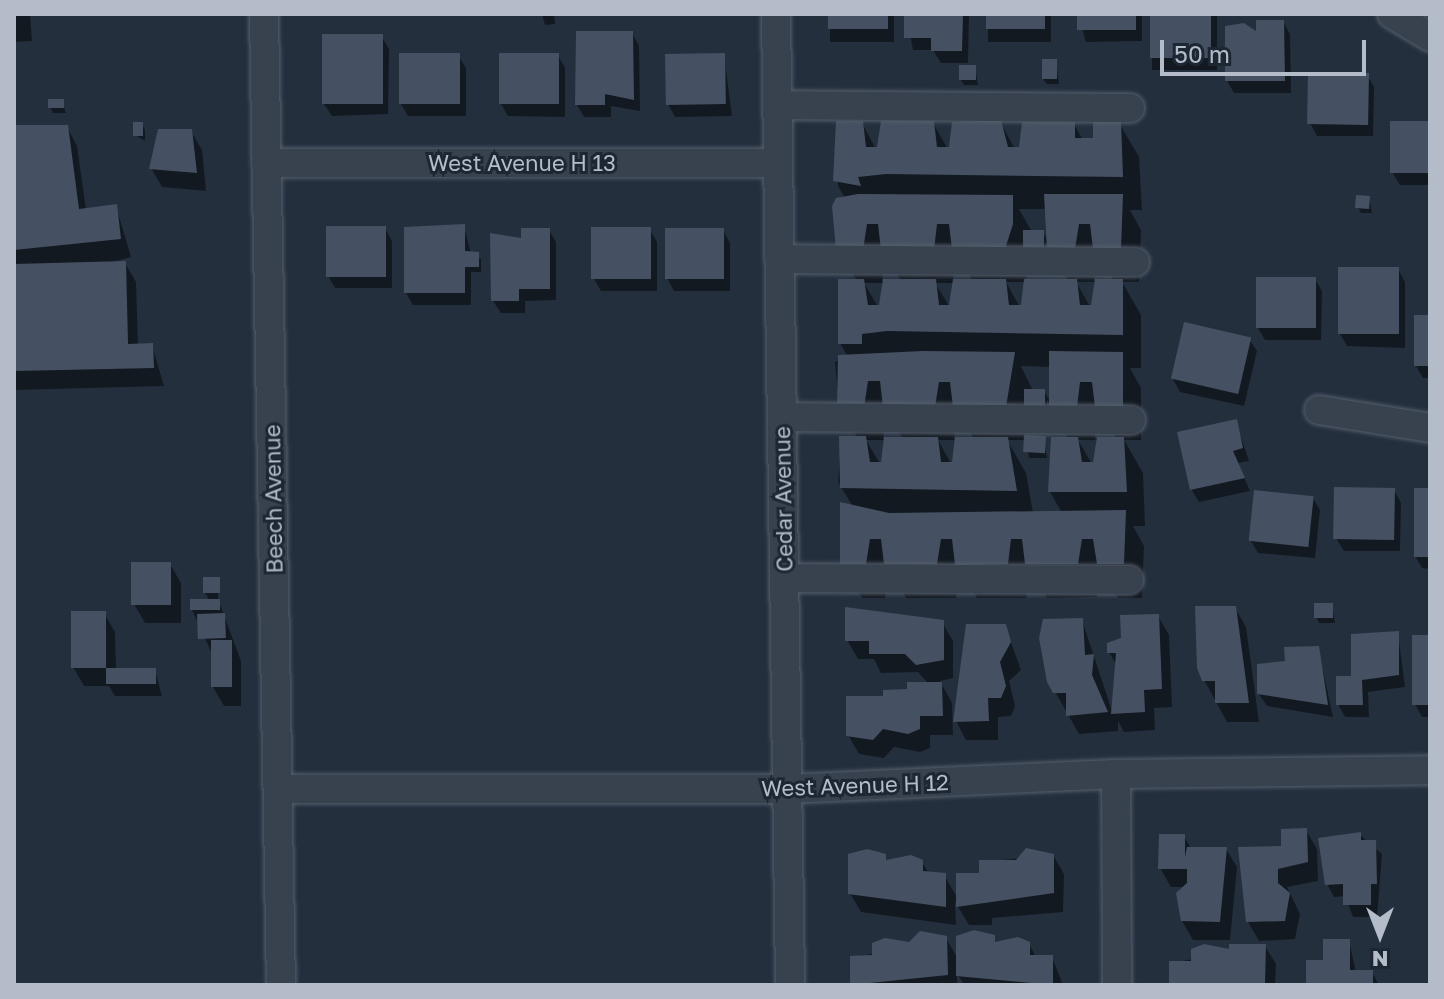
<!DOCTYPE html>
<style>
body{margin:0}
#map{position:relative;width:1444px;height:999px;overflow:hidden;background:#242f3e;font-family:"Golos Text",sans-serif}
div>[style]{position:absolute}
.shadow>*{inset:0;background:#0007;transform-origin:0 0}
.building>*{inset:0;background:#455162;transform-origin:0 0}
.roads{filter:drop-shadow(0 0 2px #565f6c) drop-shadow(0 0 2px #565f6c)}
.minor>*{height:28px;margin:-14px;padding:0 14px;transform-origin:14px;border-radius:14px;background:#38414e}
span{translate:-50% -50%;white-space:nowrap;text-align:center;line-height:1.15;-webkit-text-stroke:6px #1d2633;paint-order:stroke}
.street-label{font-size:22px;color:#b4bcc9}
.frame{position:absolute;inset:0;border:16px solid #b4bcc9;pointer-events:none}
.north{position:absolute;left:1340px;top:895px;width:80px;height:80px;-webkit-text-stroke:6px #1d2633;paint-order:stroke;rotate:180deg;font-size:22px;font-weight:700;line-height:32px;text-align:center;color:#b4bcc9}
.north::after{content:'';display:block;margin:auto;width:28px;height:36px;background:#b4bcc9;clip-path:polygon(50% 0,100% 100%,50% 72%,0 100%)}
.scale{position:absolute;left:1160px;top:40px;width:206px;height:36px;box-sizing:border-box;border:4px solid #b4bcc9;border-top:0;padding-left:10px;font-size:24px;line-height:28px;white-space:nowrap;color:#b4bcc9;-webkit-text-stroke:6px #1d2633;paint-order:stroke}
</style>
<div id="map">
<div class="shadow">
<i style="clip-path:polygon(14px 14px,30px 14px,32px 41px,14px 42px)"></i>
<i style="clip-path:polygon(542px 14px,554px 14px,555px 24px,545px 25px)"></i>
<i style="left:830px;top:14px;width:64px;height:28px"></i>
<i style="clip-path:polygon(906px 14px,969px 14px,968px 63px,941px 63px,933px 50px,913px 50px)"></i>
<i style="left:988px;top:14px;width:63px;height:28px"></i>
<i style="clip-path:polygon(1078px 14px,1142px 14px,1142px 41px,1086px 42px)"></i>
<i style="left:1152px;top:14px;width:65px;height:56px"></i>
<i style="clip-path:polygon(1283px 22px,1290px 34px,1291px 93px,1234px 93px,1227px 81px,1258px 34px)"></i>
<i style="clip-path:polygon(632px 33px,639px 46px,640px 111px,611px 106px,611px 117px,584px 117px,577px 105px)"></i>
<i style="clip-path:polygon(324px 36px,381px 36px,389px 49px,388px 114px,332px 116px,324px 104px)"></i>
<i style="clip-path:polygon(458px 55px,466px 68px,466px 116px,408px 116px,401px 104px)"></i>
<i style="clip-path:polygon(558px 55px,565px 68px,565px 117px,508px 116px,501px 104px)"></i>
<i style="clip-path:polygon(724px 55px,732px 116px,675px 117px,668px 104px)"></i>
<i style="clip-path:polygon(1056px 61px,1059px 84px,1047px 84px,1043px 79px)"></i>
<i style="clip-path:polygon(975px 67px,978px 85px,964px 85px,961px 80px)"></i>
<i style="clip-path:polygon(1367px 75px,1374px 87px,1373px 136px,1317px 136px,1310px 123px)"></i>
<i style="clip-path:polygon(62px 101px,66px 113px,53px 113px,50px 107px)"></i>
<i style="clip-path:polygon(evenodd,1000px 122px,1015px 149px,1074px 124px,1083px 140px,1095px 140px,1119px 123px,1139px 157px,1142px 210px,1130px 210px,1141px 230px,1139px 282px,1122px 282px,1141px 315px,1141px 368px,1130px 368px,1141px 388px,1141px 440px,1124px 440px,1143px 473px,1145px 526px,1133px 526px,1144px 546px,1142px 598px,1118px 598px,1104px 573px,1097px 597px,1047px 598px,1031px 569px,1026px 598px,977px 598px,960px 570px,956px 598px,906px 598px,890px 569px,885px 598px,862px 598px,842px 564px,852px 505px,838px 482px,841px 438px,858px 438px,839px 406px,835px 362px,848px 357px,840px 343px,857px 281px,838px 249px,845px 198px,838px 186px,838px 123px,862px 123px,878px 153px,933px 123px,950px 153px,1000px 122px,1019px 209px,1047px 209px,1049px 244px,1043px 232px,1032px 232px,1019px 209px,1000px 122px,1046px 242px,1068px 281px,1024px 281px,1046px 242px,1000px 122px,1098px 253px,1114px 281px,1094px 281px,1098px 253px,1000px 122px,886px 254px,901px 281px,882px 281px,886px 254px,1000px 122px,956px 258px,959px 258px,973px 281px,953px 281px,956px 258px,1000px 122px,1006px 282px,1025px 282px,1022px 311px,1006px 282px,1000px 122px,1076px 282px,1097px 282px,1092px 310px,1076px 282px,1000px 122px,864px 283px,884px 283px,880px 310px,864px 283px,1000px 122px,935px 283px,955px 283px,951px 309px,935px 283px,1000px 122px,1021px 366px,1051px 367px,1051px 403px,1044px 391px,1033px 391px,1021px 366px,1000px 122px,1047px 400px,1069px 439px,1050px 492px,1062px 513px,1033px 513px,1026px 473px,1007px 440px,1026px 440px,1029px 458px,1047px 458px,1044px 438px,1025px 437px,1029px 412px,1047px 412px,1047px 400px,1000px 122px,887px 411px,903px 439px,883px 439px,887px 411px,1000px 122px,957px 415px,960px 415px,974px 439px,954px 439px,957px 415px,1000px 122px,1098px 415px,1102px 415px,1116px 439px,1095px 439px,1098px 415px,1000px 122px,866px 440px,886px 440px,883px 464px,880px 464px,866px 440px,1000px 122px,938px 440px,957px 440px,953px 467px,938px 440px,1000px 122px,1078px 440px,1098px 440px,1095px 464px,1092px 464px,1078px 440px)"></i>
<i style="clip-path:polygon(1430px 123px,1430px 185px,1400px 185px,1392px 172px)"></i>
<i style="clip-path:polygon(142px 124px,145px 130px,145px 141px,135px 135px)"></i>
<i style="clip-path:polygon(14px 127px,67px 127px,77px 146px,86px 210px,116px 206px,131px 257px,105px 264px,125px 263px,136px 282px,138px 345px,152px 345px,164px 386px,14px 390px)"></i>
<i style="clip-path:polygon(191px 131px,202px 150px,206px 191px,162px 187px,151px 168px)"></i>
<i style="clip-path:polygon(1369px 198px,1372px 213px,1361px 213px,1358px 207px)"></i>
<i style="clip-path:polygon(464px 226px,471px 254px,481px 259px,481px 272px,471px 272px,471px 305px,413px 305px,406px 293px)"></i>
<i style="clip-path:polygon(385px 228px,392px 241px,392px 288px,335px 288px,328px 276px)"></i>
<i style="clip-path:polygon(549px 230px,556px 242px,556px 300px,525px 301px,525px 313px,501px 313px,493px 301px,496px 234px,523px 240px)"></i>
<i style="clip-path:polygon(650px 230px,657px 242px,657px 291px,601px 291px,594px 279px)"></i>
<i style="clip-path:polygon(723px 230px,730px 243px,730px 291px,674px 291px,667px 278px)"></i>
<i style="clip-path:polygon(1398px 269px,1405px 282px,1405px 348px,1347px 346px,1340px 334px)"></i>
<i style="clip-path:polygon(1315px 279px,1322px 291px,1321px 340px,1265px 340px,1258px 328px)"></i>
<i style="clip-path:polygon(1430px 317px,1430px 378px,1423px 378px,1416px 366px)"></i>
<i style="clip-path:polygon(1249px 339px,1257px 351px,1244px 406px,1180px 392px,1173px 379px)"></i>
<i style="clip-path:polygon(1236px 422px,1249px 461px,1238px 463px,1250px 491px,1199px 502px,1191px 489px)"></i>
<i style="clip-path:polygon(1394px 490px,1401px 503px,1400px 551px,1344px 551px,1336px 538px)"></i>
<i style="clip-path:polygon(1430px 490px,1430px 569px,1422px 568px,1415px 556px)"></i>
<i style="clip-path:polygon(1313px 498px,1320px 510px,1315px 558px,1258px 553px,1251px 541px)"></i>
<i style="clip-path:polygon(170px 564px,181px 583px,181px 623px,145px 623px,134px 604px)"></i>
<i style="clip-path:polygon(219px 579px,218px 599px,241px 661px,241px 706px,224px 706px,213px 687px,213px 656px,192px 610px,210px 601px,205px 593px)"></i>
<i style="clip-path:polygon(1332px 605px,1335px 623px,1319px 623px,1316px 617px)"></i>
<i style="clip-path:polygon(1235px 608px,1246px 627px,1259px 722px,1227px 722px,1204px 680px)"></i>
<i style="clip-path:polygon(104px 613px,115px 632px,116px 670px,155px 670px,162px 696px,115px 696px,109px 686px,84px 686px,73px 667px)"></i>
<i style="clip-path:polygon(1158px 616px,1169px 635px,1172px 707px,1154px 708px,1155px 730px,1124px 732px,1118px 721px,1118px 731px,1079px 734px,1049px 681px,1082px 620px,1113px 714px,1117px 666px,1109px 652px)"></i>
<i style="clip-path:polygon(942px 622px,953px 641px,953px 678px,940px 681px,952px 703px,953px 735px,930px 735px,930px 748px,920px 752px,894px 747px,884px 758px,859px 754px,848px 735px,885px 698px,929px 684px,918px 672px,881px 673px,874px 659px,858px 659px,847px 640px)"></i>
<i style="clip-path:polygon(1005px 626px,1021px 670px,1009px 681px,1015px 706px,1011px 716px,998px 717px,998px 740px,966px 740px,956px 721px)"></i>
<i style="clip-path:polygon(1398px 633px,1405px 687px,1368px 692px,1369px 717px,1345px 717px,1338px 704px,1353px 678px)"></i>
<i style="clip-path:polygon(1430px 637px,1430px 717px,1422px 717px,1415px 704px)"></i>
<i style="clip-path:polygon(1318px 648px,1333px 717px,1267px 706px,1259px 694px)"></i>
<i style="clip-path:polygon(1306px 830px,1317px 849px,1318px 881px,1287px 887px,1300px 914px,1295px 939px,1259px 941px,1248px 922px,1283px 848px)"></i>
<i style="clip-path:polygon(1360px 835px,1382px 854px,1377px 917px,1353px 917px,1345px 896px,1334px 897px,1327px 884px)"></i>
<i style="clip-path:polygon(1184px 836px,1191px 849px,1226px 849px,1237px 867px,1230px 940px,1193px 940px,1182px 921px,1186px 887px,1171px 887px,1160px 868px)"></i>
<i style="clip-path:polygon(1053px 855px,1064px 874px,1063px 912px,992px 918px,992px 925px,969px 925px,955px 902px,956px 925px,861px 912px,850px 893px,885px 863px,922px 862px,929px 874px,944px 875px,958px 899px,981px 875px,981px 862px)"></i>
<i style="clip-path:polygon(946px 938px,958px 959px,994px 944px,1029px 944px,1036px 957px,1052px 957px,1063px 985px,964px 985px,957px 973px,957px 985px,852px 985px,852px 958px)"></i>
<i style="clip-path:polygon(1349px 941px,1356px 972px,1372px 972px,1379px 985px,1308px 985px)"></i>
<i style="clip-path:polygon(1265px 946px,1276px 964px,1275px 985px,1171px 985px,1171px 963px)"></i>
</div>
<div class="building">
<i style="left:828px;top:14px;width:60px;height:15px"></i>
<i style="clip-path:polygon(904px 14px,963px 14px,962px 51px,931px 51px,931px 38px,904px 38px)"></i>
<i style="left:986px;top:14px;width:59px;height:15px"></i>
<i style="left:1077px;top:14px;width:59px;height:16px"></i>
<i style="left:1150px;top:14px;width:61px;height:44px"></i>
<i style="clip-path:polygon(1256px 20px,1284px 20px,1285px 81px,1225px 81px,1225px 26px,1244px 23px,1256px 31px)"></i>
<i style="clip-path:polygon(576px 31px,633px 31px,634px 100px,605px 94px,605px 105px,575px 105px)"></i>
<i style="left:322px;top:34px;width:61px;height:70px"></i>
<i style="left:399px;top:53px;width:61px;height:51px"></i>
<i style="left:499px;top:53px;width:60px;height:51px"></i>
<i style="left:725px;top:53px;width:51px;height:60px;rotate:89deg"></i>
<i style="left:1042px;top:59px;width:15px;height:20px"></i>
<i style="left:959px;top:65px;width:17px;height:15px"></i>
<i style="left:1308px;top:72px;width:61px;height:52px;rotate:1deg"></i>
<i style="left:48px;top:99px;width:16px;height:9px"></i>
<i style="clip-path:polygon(1001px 120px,1008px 147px,1019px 147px,1022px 122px,1075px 122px,1075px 138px,1093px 138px,1093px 121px,1121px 121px,1123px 177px,886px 174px,858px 177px,861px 186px,833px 181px,836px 121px,863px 121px,866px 147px,877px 147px,881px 121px,934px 121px,937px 147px,949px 147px,952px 122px)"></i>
<i style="left:1390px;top:121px;width:40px;height:52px"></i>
<i style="left:133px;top:122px;width:10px;height:14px"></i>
<i style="clip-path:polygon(14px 125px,68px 125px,79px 209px,117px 204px,121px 239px,14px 250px)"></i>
<i style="clip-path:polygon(158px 129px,192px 129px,197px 173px,149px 169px)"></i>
<i style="clip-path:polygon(858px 194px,1013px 195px,1013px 224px,1005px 249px,952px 249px,949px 224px,937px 224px,934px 250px,881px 250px,878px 224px,867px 224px,863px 250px,836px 250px,832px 206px,836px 198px)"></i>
<i style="clip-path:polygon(1044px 194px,1123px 194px,1121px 249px,1093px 249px,1090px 224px,1079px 224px,1075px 249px,1047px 249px)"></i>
<i style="left:1356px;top:195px;width:14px;height:13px;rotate:4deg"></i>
<i style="clip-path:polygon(465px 224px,465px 251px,479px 252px,479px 267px,465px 267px,465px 293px,404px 293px,404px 227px)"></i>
<i style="left:326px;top:226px;width:60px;height:51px"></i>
<i style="left:591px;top:227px;width:60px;height:52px"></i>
<i style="clip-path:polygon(521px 228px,550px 228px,550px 289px,519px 289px,519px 301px,491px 301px,490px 233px,521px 238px)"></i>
<i style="left:665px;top:228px;width:59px;height:51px"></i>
<i style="left:1023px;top:230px;width:21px;height:18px"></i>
<i style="clip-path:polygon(126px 261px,128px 344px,153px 343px,154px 368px,14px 371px,14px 264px)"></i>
<i style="left:1338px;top:267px;width:61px;height:67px"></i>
<i style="left:1256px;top:277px;width:60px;height:51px"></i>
<i style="clip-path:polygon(838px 279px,864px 279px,868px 305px,879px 305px,883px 279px,936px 279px,939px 305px,949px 305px,953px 279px,1006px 279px,1009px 305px,1021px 305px,1024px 279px,1077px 279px,1080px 305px,1091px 305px,1095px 279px,1123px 279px,1123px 335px,887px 331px,862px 334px,862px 344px,838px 344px)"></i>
<i style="left:1414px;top:315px;width:16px;height:51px"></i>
<i style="left:1184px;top:322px;width:69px;height:58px;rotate:13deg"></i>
<i style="clip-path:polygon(923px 351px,1015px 352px,1006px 407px,953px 407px,950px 382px,939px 382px,935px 407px,883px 407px,880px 381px,868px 381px,864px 407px,837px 407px,838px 355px)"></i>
<i style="clip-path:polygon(1049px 351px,1123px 352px,1123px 407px,1095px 407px,1092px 382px,1080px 382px,1077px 407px,1049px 407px)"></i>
<i style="left:1024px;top:389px;width:21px;height:18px"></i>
<i style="clip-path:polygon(1237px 419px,1243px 448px,1233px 451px,1245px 478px,1190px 490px,1177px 432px)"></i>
<i style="left:1024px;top:435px;width:22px;height:17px;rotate:3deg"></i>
<i style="clip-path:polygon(839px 436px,866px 436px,870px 462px,881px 462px,884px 437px,938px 437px,941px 462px,952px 462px,955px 437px,1008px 437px,1017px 491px,840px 488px)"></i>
<i style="clip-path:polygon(1051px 437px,1078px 437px,1082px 462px,1093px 462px,1097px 437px,1124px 437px,1127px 492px,1048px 492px)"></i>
<i style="left:1334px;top:487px;width:61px;height:52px;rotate:1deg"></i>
<i style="left:1414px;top:488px;width:16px;height:69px"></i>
<i style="left:1254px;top:490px;width:60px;height:51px;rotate:6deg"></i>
<i style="clip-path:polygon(840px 502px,889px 513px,1126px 510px,1124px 564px,1097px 564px,1093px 539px,1082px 539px,1078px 564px,1025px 564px,1022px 539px,1011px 539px,1008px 564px,955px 565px,952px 539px,941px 539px,937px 564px,884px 564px,881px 539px,870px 539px,866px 564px,840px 565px)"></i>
<i style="left:131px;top:562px;width:40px;height:43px"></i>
<i style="left:220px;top:577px;width:16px;height:17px;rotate:90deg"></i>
<i style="left:220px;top:599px;width:11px;height:30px;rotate:90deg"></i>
<i style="left:1314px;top:603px;width:19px;height:15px"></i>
<i style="clip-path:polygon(1195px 606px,1236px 606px,1249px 703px,1215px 703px,1215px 681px,1202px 681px,1197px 668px)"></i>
<i style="clip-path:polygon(845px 607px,944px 620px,944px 660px,916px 665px,905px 654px,869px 654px,869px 641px,845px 641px)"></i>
<i style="left:71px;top:611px;width:35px;height:57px"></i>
<i style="left:225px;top:613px;width:25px;height:28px;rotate:88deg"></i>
<i style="clip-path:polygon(1159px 614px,1162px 689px,1144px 690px,1145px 712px,1111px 714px,1116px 653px,1107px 653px,1107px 643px,1121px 638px,1120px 615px)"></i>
<i style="clip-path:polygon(1083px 618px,1085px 655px,1094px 654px,1092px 675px,1108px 712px,1066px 716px,1066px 693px,1053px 693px,1047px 682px,1039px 638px,1043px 619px)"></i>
<i style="clip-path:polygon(966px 624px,1006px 624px,1011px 642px,1000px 662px,1006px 686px,1001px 698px,988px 698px,989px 721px,953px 722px)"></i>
<i style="clip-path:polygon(1399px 631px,1399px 675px,1362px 680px,1363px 705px,1336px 705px,1336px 676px,1351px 676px,1351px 634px)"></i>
<i style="left:1430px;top:635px;width:70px;height:18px;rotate:90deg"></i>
<i style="left:211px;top:640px;width:21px;height:47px"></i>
<i style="clip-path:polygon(1319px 646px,1328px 705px,1257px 694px,1257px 664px,1285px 661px,1284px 647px)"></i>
<i style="left:106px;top:668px;width:50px;height:16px"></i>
<i style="clip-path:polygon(907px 682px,942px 682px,943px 716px,920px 716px,920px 729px,908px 734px,883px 729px,873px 740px,846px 736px,846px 696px,883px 696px,883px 690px,907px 689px)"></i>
<i style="clip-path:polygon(1307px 828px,1308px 862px,1278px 869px,1278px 883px,1290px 893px,1285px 921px,1246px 922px,1238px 847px,1281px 846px,1281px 829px)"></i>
<i style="clip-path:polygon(1361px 832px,1361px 840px,1376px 840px,1377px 884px,1371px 884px,1371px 905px,1343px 905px,1343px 884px,1325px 885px,1318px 838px)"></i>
<i style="clip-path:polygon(1159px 834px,1185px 834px,1185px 857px,1187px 847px,1227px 847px,1220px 922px,1181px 921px,1176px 893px,1187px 883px,1187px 869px,1158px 869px)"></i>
<i style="clip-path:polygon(1026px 848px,1054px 854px,1054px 893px,956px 907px,956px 873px,979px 873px,979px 860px,1016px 860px)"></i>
<i style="clip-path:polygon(867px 849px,886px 854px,886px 860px,911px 855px,923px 860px,923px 871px,946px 873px,946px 907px,848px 894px,848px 854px)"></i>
<i style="clip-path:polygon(974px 930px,995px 935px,995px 942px,1018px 937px,1030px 942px,1030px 955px,1053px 955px,1053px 985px,956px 976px,956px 936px)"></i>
<i style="clip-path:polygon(920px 931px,947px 936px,948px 975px,850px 985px,850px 956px,872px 955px,872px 943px,885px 938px,909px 942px)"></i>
<i style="clip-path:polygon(1323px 939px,1350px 939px,1350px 970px,1373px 970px,1373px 985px,1306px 985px,1306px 960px,1323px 960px)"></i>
<i style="clip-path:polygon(1204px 944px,1229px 949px,1229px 944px,1266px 944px,1265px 983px,1169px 985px,1169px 961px,1191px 961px,1191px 949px)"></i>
</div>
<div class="roads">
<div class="minor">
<i style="left:264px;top:14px;width:971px;rotate:89deg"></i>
<i style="left:776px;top:14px;width:971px;rotate:89.17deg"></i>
<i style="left:1392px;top:14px;width:44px;rotate:31.2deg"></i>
<i style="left:777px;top:105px;width:353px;rotate:0.5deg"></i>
<i style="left:266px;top:163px;width:512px"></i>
<i style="left:779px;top:259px;width:356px;rotate:0.5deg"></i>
<i style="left:1319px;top:410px;width:112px;rotate:9.2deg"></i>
<i style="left:782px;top:417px;width:349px;rotate:0.5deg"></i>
<i style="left:784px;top:578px;width:345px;rotate:0.3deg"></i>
<i style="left:1116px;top:774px;width:211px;rotate:89.7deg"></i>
<i style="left:279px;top:789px;width:508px"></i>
<i style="left:787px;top:789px;width:329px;rotate:-2.6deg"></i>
<i style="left:1116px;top:774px;width:314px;rotate:-0.7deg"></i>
</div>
</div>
<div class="street-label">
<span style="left:522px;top:163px">West Avenue H 13</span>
<span style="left:273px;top:499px;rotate:-91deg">Beech Avenue</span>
<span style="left:783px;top:499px;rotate:-91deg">Cedar Avenue</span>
<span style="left:855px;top:785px;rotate:-2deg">West Avenue H 12</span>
</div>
<div class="frame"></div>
<div class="north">N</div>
<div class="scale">50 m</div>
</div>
